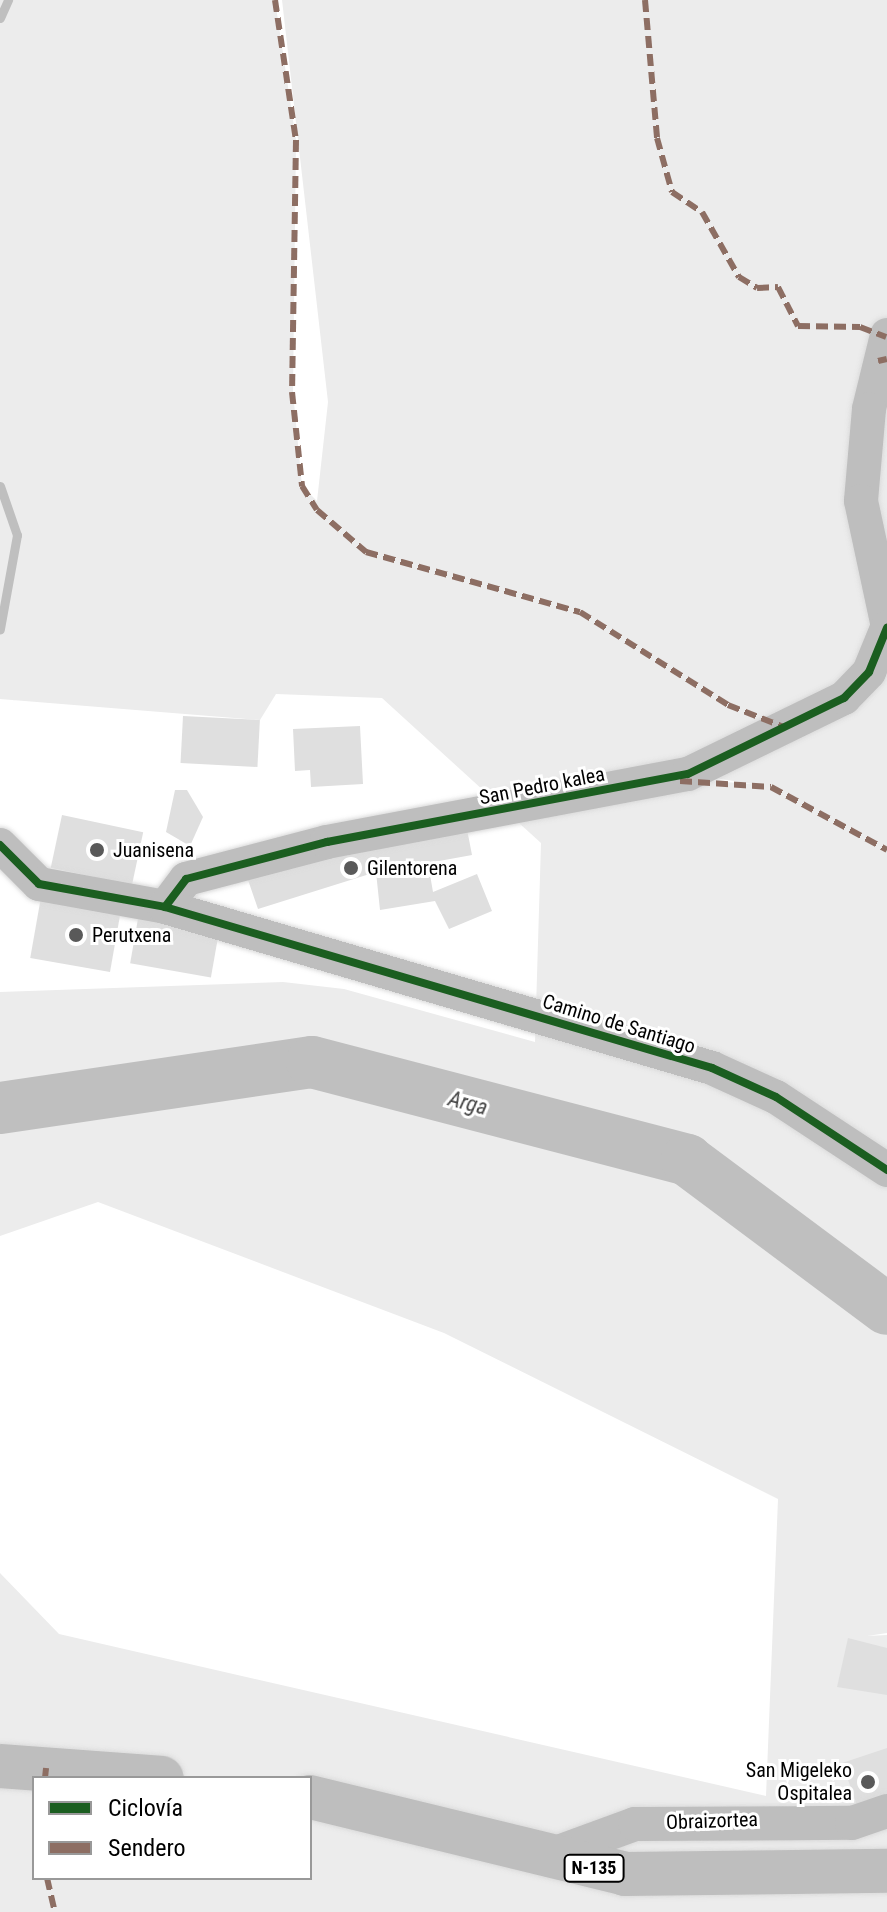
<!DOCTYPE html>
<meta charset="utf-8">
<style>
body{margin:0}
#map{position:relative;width:887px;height:1912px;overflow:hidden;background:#fff;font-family:"Roboto Condensed",sans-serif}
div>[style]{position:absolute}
.green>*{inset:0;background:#ececec}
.stream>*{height:9px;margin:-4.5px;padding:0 4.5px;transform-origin:4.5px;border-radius:4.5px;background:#bfbfbf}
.river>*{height:52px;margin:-26px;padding:0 26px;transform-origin:26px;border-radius:26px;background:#bfbfbf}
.building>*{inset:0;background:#dfdfdf;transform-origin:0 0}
.roads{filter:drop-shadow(0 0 2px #dbdbdb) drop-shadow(0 0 2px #dbdbdb)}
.minor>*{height:34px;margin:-17px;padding:0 17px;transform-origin:17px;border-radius:17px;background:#bebebe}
.highway>*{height:44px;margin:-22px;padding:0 22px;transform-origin:22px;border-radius:22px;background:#bebebe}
.quiet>*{height:6px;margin-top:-3px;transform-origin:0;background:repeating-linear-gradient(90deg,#8d6e63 0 12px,transparent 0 18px)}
.cycleway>*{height:8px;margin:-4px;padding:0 4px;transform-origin:4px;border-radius:4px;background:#1b5e20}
.dots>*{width:22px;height:22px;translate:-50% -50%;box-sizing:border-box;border:4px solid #fff;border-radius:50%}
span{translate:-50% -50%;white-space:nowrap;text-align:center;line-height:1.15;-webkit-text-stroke:6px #fff;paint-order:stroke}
.shield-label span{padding:2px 6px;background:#fff;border:2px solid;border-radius:6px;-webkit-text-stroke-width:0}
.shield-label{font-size:18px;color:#000;font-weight:700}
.street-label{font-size:20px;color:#000}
.poi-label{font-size:20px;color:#000}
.left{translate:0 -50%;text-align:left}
.right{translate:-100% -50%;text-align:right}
.water-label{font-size:22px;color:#444;font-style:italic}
.legend{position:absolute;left:32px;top:1776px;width:280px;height:104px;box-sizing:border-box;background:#fff;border:2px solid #999;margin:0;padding:10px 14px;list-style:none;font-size:24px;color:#000}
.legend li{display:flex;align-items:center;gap:16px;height:40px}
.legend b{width:40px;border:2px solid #999}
</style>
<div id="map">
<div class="green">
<i style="clip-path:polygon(evenodd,0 0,275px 0,296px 140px,293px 392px,302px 486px,317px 501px,328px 402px,282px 0,887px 0,887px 1633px,867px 1636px,887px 1635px,887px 1912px,0 1912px,0 1573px,59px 1634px,766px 1796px,778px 1499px,444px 1333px,98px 1202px,0 1236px,0 992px,283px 982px,344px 989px,535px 1042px,541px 843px,382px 698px,276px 694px,260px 720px,0 699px,0 0,688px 774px,753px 784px,668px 778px,688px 774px,0 0,34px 1778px,310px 1778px,310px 1878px,34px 1878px,34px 1778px)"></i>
</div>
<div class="stream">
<i style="left:0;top:18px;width:20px;rotate:-66deg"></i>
<i style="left:0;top:486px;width:52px;rotate:70.9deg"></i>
<i style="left:17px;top:535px;width:96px;rotate:100.3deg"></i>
</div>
<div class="river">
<i style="left:0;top:1108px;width:315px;rotate:-8.4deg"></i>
<i style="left:312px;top:1062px;width:388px;rotate:14.6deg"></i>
<i style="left:687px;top:1160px;width:249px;rotate:36.7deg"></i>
</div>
<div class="building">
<i style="left:183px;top:716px;width:77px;height:47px;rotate:3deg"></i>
<i style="clip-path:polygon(360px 726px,363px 784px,311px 787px,310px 770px,295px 771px,293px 729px)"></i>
<i style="clip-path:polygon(175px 790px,187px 790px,203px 817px,190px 846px,166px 832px)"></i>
<i style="left:62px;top:815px;width:83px;height:54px;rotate:12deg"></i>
<i style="clip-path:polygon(466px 824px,472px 855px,428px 863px,433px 892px,477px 874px,492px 911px,449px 929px,435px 901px,380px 910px,376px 872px,258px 909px,247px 877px)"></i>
<i style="left:41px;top:897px;width:81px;height:62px;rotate:10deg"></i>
<i style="left:139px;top:913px;width:82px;height:51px;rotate:10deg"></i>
<i style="clip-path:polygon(848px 1638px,887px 1648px,887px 1695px,837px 1687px)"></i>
<i style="clip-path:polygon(887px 1748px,887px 1801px,859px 1811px,842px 1763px)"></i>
</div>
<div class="roads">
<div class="minor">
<i style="left:887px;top:335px;width:76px;rotate:103.7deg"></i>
<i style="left:869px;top:409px;width:92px;rotate:95deg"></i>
<i style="left:861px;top:501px;width:124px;rotate:77.9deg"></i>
<i style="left:0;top:845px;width:55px;rotate:45deg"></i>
<i style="left:39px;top:884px;width:128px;rotate:10.3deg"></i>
<i style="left:165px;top:907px;width:570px;rotate:16.4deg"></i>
<i style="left:712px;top:1068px;width:70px;rotate:24.4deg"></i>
<i style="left:776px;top:1097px;width:133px;rotate:33.3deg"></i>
<i style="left:165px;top:907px;width:35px;rotate:-53deg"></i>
<i style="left:186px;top:879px;width:146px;rotate:-14.7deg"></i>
<i style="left:327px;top:842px;width:367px;rotate:-10.7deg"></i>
<i style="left:688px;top:774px;width:174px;rotate:-26deg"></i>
<i style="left:844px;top:698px;width:36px;rotate:-46deg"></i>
<i style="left:869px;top:672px;width:48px;rotate:-67.8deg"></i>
<i style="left:542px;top:1858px;width:99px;rotate:-20.1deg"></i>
<i style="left:635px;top:1824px;width:217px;rotate:-0.3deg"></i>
<i style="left:852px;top:1823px;width:37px;rotate:-19deg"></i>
</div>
<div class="highway">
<i style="left:0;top:1766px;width:162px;rotate:4.2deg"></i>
<i style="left:310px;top:1797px;width:324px;rotate:13.7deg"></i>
<i style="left:625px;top:1874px;width:262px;rotate:-0.7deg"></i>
</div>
</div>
<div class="quiet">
<i style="left:275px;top:0;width:142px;rotate:81.5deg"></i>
<i style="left:296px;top:140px;width:252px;rotate:90.9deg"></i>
<i style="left:292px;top:392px;width:95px;rotate:83.9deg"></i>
<i style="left:302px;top:486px;width:28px;rotate:58deg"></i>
<i style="left:317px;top:510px;width:65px;rotate:40.6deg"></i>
<i style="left:366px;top:552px;width:222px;rotate:15.7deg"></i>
<i style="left:580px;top:612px;width:175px;rotate:32.1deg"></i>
<i style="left:728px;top:705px;width:62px;rotate:21.6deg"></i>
<i style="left:645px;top:0;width:139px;rotate:85deg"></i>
<i style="left:657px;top:138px;width:56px;rotate:74.5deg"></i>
<i style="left:672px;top:192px;width:36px;rotate:34deg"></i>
<i style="left:702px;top:212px;width:75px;rotate:60.4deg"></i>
<i style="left:739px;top:277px;width:21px;rotate:31deg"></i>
<i style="left:757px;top:288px;width:21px;rotate:-3deg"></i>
<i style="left:778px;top:287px;width:44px;rotate:62.9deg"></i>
<i style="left:798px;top:326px;width:62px;rotate:0.9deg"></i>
<i style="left:860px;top:327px;width:28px;rotate:21deg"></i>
<i style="left:878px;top:361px;width:9px;rotate:-13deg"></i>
<i style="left:680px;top:781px;width:91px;rotate:3.8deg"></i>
<i style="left:771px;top:787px;width:132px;rotate:28.5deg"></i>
<i style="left:45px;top:1778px;width:10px;rotate:-84deg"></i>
<i style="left:47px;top:1878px;width:35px;rotate:77deg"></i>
</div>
<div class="cycleway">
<i style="left:0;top:845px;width:55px;rotate:45deg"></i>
<i style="left:39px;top:884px;width:128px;rotate:10.3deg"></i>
<i style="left:165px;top:907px;width:570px;rotate:16.4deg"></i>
<i style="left:712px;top:1068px;width:70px;rotate:24.4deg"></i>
<i style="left:776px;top:1097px;width:133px;rotate:33.3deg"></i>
<i style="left:165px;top:907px;width:35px;rotate:-53deg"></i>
<i style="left:186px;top:879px;width:146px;rotate:-14.7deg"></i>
<i style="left:327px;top:842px;width:367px;rotate:-10.7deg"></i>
<i style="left:688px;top:774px;width:174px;rotate:-26deg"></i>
<i style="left:844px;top:698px;width:36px;rotate:-46deg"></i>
<i style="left:869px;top:672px;width:48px;rotate:-67.8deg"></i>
</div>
<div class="dots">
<i style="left:97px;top:850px;background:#595959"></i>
<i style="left:351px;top:868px;background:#595959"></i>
<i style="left:76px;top:935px;background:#595959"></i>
<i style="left:868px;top:1782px;background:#595959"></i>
</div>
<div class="shield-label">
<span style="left:594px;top:1868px">N-135</span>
</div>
<div class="street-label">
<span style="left:542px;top:786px;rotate:-11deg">San Pedro kalea</span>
<span style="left:619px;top:1024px;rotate:17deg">Camino de Santiago</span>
<span style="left:712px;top:1821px;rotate:-2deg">Obraizortea</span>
</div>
<div class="poi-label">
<span class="left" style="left:113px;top:850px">Juanisena</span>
<span class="left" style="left:367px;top:868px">Gilentorena</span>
<span class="left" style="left:92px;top:935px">Perutxena</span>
<span class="right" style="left:852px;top:1782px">San Migeleko<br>Ospitalea</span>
</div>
<div class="water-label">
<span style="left:468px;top:1103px;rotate:15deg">Arga</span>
</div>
<ul class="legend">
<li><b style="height:10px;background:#1b5e20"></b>Ciclovía</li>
<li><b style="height:10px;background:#8d6e63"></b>Sendero</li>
</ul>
</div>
